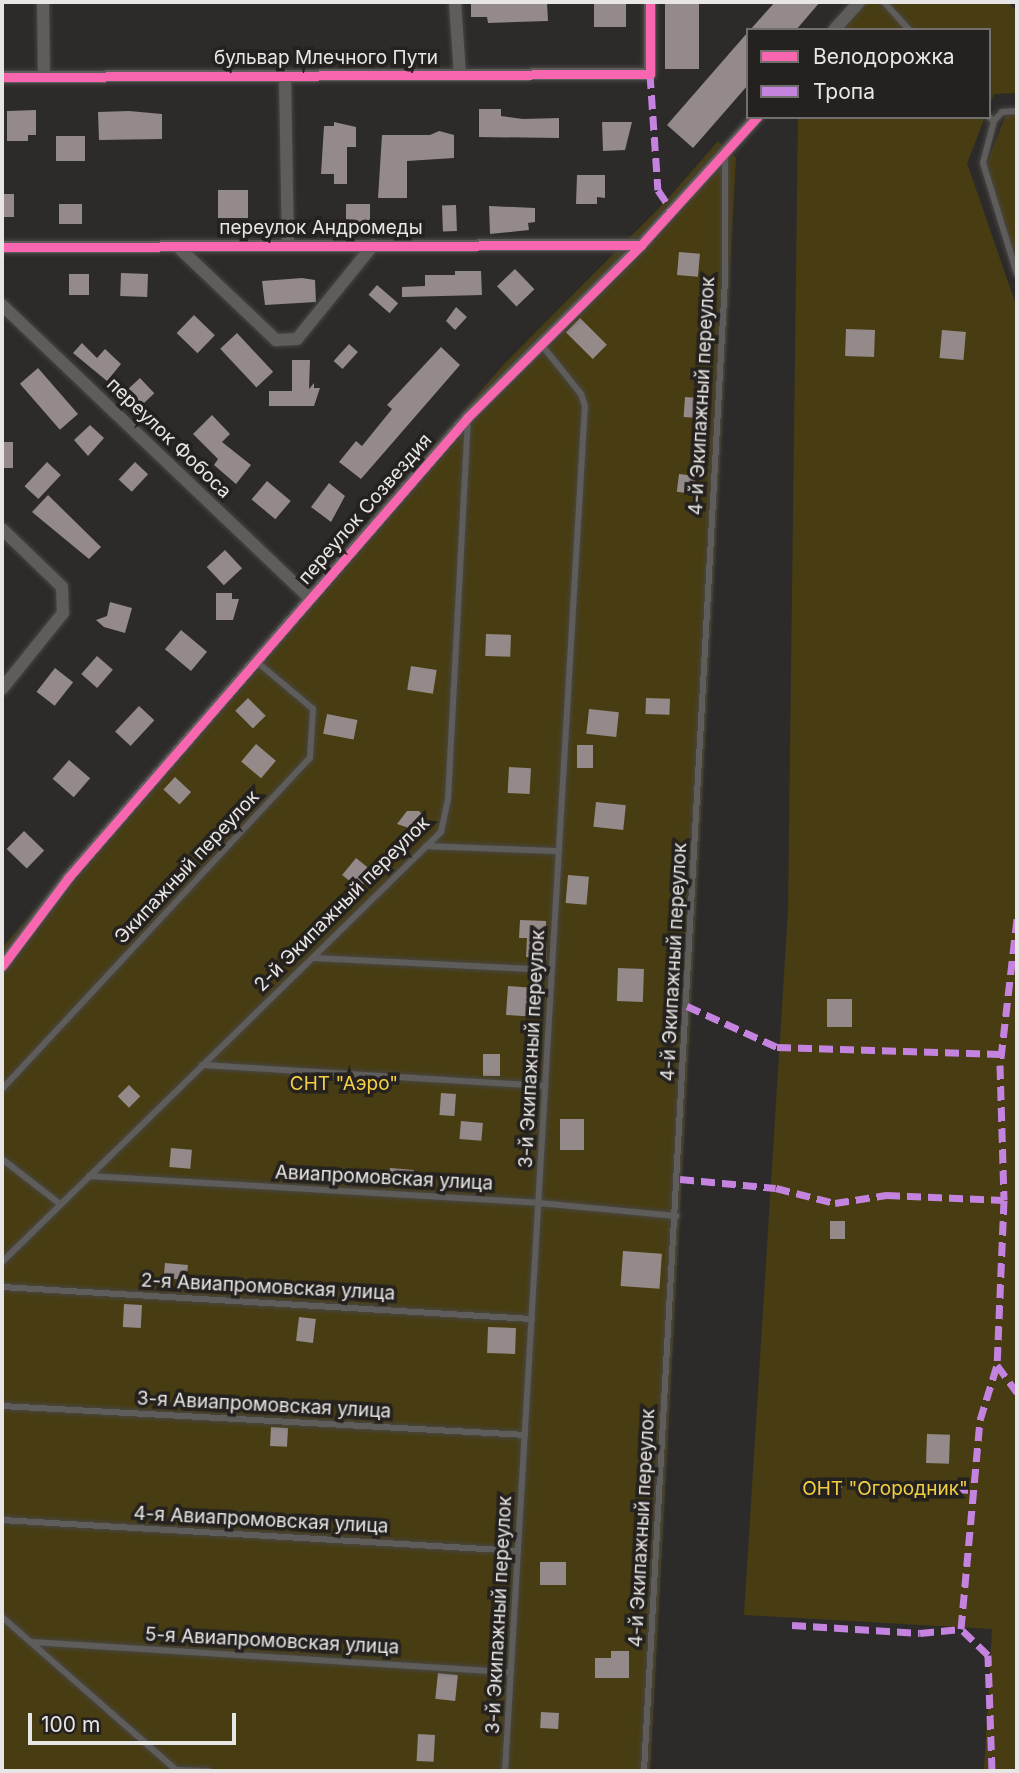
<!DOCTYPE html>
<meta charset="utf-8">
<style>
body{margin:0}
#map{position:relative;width:1019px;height:1773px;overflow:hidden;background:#2d2b2a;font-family:Inter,sans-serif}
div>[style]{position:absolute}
.green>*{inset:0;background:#483d12}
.building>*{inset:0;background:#948a89;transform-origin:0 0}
.roads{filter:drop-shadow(0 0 2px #484645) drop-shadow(0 0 2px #484645)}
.lane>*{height:6px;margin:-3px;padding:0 3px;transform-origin:3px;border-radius:3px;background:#5e5d5b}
.street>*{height:12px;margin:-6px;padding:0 6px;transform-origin:6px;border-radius:6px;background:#5e5d5b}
.quiet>*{height:7px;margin-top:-3.5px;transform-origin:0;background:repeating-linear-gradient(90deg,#c483df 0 14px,transparent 0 21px)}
.cycleway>*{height:9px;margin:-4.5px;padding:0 4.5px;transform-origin:4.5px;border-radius:4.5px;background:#f766af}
span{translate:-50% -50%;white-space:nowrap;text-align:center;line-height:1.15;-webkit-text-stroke:7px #24211f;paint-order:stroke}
.street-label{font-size:19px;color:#e8e6e5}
.park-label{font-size:19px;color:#f2d041}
.frame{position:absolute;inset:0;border:4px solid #e8e6e5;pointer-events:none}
.legend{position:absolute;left:746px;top:28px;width:245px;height:91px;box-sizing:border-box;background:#24211f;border:2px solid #72706e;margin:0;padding:9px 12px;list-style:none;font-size:21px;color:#e8e6e5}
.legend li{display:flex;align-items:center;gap:14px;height:35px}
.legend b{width:35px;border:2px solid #72706e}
.scale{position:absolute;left:28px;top:1713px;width:208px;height:32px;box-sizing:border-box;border:4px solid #e8e6e5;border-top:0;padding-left:9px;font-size:21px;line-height:24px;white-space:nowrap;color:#e8e6e5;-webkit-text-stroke:5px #24211f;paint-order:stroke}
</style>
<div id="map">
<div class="green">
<i style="clip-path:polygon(859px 2px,1007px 2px,1017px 11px,1017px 93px,994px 94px,989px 107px,989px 30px,836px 30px)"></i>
<i style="clip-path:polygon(1007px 112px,1017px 112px,1017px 264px,986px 165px)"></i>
<i style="clip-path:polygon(798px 117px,985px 117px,967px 163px,1017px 308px,1017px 1771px,984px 1771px,992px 1629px,744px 1615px,788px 911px)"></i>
<i style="clip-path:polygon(718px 141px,736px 158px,650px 1771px,2px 1771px,2px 948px,504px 364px,665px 202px)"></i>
</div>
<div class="building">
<i style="clip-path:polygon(471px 2px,547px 2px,548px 21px,488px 23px,487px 17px,471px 17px)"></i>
<i style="left:594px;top:2px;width:32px;height:25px"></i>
<i style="left:665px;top:2px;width:34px;height:67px"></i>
<i style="clip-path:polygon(775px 2px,820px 2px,796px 30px,750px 30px)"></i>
<i style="clip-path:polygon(748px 32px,748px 85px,693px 148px,667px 125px)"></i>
<i style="clip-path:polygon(479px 109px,501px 109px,501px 116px,523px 119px,559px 118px,559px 138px,479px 137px)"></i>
<i style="clip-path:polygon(36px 110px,36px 135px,28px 135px,28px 141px,7px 141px,7px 111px)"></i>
<i style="clip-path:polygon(129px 111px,162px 114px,162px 139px,99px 140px,98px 112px)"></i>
<i style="clip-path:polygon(334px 122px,356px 127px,356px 147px,347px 147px,347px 184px,334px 184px,334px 174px,321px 174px,324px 126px,334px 126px)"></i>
<i style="clip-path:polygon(602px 122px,632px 122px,625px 150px,603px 151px)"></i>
<i style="clip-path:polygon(439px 131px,454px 135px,454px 158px,407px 161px,407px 198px,378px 198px,382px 135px,430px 135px)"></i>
<i style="left:56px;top:136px;width:29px;height:25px"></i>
<i style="clip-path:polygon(577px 175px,605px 175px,605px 198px,597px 197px,597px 204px,576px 204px)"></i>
<i style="left:218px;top:190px;width:30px;height:28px"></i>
<i style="left:2px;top:194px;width:12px;height:23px"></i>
<i style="left:59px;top:204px;width:23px;height:20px"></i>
<i style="left:346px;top:204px;width:24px;height:25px"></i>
<i style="left:456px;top:205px;width:26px;height:14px;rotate:88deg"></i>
<i style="clip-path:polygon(489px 206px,535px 208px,535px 222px,528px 223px,529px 230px,490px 234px)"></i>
<i style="left:679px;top:252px;width:21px;height:23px;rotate:5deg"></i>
<i style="left:515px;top:269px;width:28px;height:25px;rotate:46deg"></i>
<i style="clip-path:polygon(455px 271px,481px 271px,482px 295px,402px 297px,402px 287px,425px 286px,425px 275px,455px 275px)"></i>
<i style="left:121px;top:273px;width:27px;height:23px;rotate:2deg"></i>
<i style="left:69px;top:274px;width:20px;height:21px"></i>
<i style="clip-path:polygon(302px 278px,315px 280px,316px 302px,265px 305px,262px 281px)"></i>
<i style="left:377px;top:285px;width:28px;height:13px;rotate:41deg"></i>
<i style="clip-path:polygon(456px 307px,467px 317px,455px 330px,446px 321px)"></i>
<i style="left:194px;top:315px;width:29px;height:25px;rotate:44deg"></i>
<i style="left:580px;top:318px;width:38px;height:20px;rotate:45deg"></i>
<i style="left:846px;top:329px;width:29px;height:27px;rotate:2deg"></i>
<i style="left:942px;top:330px;width:24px;height:28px;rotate:5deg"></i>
<i style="left:237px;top:333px;width:53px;height:23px;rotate:47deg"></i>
<i style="clip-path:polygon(82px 343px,97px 358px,105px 349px,121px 364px,107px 381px,73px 353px)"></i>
<i style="left:349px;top:344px;width:12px;height:23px;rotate:42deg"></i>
<i style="clip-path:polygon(441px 347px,460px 365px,361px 479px,339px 462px,356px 441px,362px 446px,392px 409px,387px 405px)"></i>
<i style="clip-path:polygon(292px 360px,310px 360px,309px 389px,314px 383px,314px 388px,320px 388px,314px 406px,269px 406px,269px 391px,292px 391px)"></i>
<i style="left:38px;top:368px;width:61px;height:24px;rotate:49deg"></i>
<i style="left:140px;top:378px;width:21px;height:18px;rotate:47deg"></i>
<i style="left:685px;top:397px;width:15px;height:20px;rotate:4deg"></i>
<i style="clip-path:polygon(212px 415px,230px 434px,222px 442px,251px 465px,236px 484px,214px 465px,218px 459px,193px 434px)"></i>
<i style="clip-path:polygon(90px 425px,104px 438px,88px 456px,74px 440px)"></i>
<i style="left:2px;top:442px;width:11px;height:26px"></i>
<i style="left:47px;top:462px;width:19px;height:33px;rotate:43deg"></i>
<i style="left:135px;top:462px;width:18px;height:24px;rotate:43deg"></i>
<i style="left:679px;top:474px;width:17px;height:18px;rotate:7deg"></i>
<i style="left:267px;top:481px;width:31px;height:24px;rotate:40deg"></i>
<i style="clip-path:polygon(329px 483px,345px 496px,331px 522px,311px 507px)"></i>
<i style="clip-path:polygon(48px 495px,101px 547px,89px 559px,32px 512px)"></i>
<i style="left:225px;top:550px;width:25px;height:25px;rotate:47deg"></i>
<i style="clip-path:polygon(216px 593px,232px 593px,232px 599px,239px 599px,233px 620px,216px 620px)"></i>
<i style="clip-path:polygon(110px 602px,132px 608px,125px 633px,104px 627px,96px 620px,107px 616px)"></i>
<i style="left:181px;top:630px;width:34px;height:25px;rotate:40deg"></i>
<i style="left:486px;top:634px;width:25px;height:22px;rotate:2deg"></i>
<i style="left:97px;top:656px;width:21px;height:24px;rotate:41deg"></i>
<i style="left:411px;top:666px;width:26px;height:24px;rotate:9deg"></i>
<i style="left:55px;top:668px;width:23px;height:30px;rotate:38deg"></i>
<i style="left:248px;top:698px;width:25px;height:18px;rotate:45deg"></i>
<i style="left:646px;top:698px;width:24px;height:16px;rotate:2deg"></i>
<i style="left:139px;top:706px;width:21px;height:35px;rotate:43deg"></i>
<i style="left:589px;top:709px;width:30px;height:25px;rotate:6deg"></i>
<i style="left:327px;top:714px;width:31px;height:20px;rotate:11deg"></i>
<i style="left:256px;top:744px;width:26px;height:23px;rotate:40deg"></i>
<i style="left:577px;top:745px;width:16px;height:23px"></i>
<i style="left:69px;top:760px;width:28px;height:25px;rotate:41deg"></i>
<i style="left:509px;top:767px;width:22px;height:26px;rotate:3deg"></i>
<i style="left:175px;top:777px;width:22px;height:17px;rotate:43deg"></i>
<i style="left:596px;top:802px;width:30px;height:25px;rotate:6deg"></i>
<i style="clip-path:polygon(407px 811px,419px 811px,426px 818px,418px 831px,397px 824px)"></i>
<i style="left:24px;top:831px;width:28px;height:25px;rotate:44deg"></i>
<i style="left:356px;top:858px;width:22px;height:22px;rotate:39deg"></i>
<i style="left:568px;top:875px;width:21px;height:28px;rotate:5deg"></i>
<i style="clip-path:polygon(520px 920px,546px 921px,547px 959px,526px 957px,527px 938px,519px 938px)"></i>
<i style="left:618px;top:968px;width:26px;height:33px;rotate:2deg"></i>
<i style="left:508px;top:986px;width:27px;height:29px;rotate:4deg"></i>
<i style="left:827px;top:999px;width:25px;height:28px"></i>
<i style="left:483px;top:1054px;width:17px;height:22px"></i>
<i style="left:129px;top:1085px;width:16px;height:16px;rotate:45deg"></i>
<i style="left:441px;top:1093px;width:15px;height:22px;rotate:4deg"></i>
<i style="left:560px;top:1119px;width:24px;height:31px"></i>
<i style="left:461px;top:1121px;width:22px;height:18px;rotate:5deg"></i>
<i style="left:171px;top:1148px;width:21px;height:19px;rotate:5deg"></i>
<i style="left:390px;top:1168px;width:24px;height:12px;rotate:5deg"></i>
<i style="left:830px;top:1221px;width:15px;height:18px"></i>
<i style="left:623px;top:1251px;width:39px;height:35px;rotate:4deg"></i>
<i style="left:165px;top:1263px;width:23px;height:15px;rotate:5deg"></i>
<i style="left:124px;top:1304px;width:18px;height:23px;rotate:3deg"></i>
<i style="left:299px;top:1317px;width:17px;height:24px;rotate:7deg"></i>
<i style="left:488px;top:1327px;width:28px;height:26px;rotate:2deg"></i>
<i style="left:271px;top:1427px;width:17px;height:19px;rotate:3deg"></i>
<i style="left:927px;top:1434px;width:23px;height:29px;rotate:2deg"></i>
<i style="left:540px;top:1562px;width:26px;height:23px"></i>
<i style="clip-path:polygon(611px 1651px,629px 1651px,629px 1678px,595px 1678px,595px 1658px,611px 1658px)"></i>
<i style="left:438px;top:1673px;width:20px;height:26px;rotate:6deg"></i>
<i style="left:541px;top:1712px;width:18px;height:16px;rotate:3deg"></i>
<i style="left:418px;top:1734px;width:17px;height:27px;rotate:3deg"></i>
</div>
<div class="roads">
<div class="lane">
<i style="left:884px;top:2px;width:38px;rotate:48deg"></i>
<i style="left:989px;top:117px;width:6px;rotate:39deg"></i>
<i style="left:994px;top:121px;width:43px;rotate:104.7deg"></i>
<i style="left:983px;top:163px;width:116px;rotate:73deg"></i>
<i style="left:994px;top:121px;width:12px;rotate:-48deg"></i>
<i style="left:1002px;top:112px;width:15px;rotate:-4deg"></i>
<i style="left:426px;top:846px;width:133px;rotate:2.2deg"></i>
<i style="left:313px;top:958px;width:239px;rotate:2.9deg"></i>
<i style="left:202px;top:1065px;width:344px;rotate:3.5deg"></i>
<i style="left:2px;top:1089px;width:452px;rotate:-47.1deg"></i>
<i style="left:310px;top:758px;width:49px;rotate:-86.5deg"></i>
<i style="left:313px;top:709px;width:75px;rotate:-139.9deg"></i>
<i style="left:2px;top:1159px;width:73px;rotate:37.8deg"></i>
<i style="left:89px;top:1176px;width:451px;rotate:3.4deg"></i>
<i style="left:539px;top:1203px;width:138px;rotate:5.4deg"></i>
<i style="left:2px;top:1262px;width:615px;rotate:-44.41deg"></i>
<i style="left:441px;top:832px;width:34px;rotate:-78deg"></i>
<i style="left:448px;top:799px;width:381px;rotate:-87deg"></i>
<i style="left:2px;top:1287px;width:531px;rotate:3.46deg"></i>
<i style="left:2px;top:1406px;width:524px;rotate:3.17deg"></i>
<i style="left:2px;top:1520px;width:517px;rotate:3.44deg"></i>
<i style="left:2px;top:1617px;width:233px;rotate:41.3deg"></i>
<i style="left:31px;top:1642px;width:481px;rotate:3.6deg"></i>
<i style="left:176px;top:1770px;width:33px;rotate:2deg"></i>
<i style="left:505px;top:1771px;width:1367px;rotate:-86.65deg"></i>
<i style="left:585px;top:406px;width:13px;rotate:-108deg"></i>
<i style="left:581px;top:394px;width:64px;rotate:-128.7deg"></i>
<i style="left:644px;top:1771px;width:1492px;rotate:-86.89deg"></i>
<i style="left:725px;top:281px;width:126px;rotate:-90deg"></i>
</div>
<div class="street">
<i style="left:43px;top:2px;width:74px;rotate:89.2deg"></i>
<i style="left:455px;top:2px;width:73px;rotate:86.1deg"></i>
<i style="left:834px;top:30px;width:38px;rotate:-48deg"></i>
<i style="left:2px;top:77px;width:648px;rotate:-0.27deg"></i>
<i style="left:650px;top:74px;width:72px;rotate:-90deg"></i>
<i style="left:285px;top:77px;width:169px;rotate:89deg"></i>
<i style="left:177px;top:246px;width:137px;rotate:43.5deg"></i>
<i style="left:276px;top:340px;width:21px;rotate:-3deg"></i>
<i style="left:297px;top:339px;width:121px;rotate:-51deg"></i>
<i style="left:2px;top:247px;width:639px;rotate:-0.18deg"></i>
<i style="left:2px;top:305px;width:425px;rotate:43.6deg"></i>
<i style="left:2px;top:529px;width:83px;rotate:44deg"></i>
<i style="left:62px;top:587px;width:26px;rotate:88deg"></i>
<i style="left:63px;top:613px;width:97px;rotate:128.8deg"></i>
<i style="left:2px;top:966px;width:110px;rotate:-53.1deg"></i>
<i style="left:68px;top:878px;width:610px;rotate:-49.05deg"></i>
<i style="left:468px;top:417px;width:244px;rotate:-44.8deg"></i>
<i style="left:641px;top:245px;width:173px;rotate:-47.8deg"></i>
</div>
</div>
<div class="quiet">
<i style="left:650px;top:74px;width:116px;rotate:86.1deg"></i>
<i style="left:658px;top:190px;width:27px;rotate:56deg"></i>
<i style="left:1017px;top:919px;width:147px;rotate:96.6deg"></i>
<i style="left:1000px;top:1065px;width:135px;rotate:88.3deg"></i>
<i style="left:1004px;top:1200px;width:165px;rotate:92.4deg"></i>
<i style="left:997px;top:1365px;width:34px;rotate:54deg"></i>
<i style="left:687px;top:1006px;width:99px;rotate:24.5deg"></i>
<i style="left:777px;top:1047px;width:224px;rotate:1.8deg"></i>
<i style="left:680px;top:1179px;width:96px;rotate:5.4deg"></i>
<i style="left:776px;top:1188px;width:61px;rotate:14.3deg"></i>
<i style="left:835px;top:1203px;width:52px;rotate:-8.9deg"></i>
<i style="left:886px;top:1195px;width:118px;rotate:2.4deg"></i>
<i style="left:828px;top:1483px;width:145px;rotate:2.8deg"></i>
<i style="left:792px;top:1625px;width:128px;rotate:3.6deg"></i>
<i style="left:920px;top:1633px;width:41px;rotate:-5.6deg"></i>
<i style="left:992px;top:1771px;width:116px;rotate:-92deg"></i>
<i style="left:988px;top:1655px;width:37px;rotate:-136deg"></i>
<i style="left:961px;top:1629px;width:210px;rotate:-84.8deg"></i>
<i style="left:980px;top:1420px;width:58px;rotate:-72.8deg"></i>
</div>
<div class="cycleway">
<i style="left:2px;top:77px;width:648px;rotate:-0.27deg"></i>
<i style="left:650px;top:74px;width:72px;rotate:-90deg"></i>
<i style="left:2px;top:247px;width:639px;rotate:-0.18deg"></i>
<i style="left:2px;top:966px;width:110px;rotate:-53.1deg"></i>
<i style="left:68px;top:878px;width:610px;rotate:-49.05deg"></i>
<i style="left:468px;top:417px;width:244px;rotate:-44.8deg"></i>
<i style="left:641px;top:245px;width:173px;rotate:-47.8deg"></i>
</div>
<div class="street-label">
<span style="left:326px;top:58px">бульвар Млечного Пути</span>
<span style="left:321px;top:228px">переулок Андромеды</span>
<span style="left:702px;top:396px;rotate:-87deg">4-й Экипажный переулок</span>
<span style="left:169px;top:438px;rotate:44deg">переулок Фобоса</span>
<span style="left:365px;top:509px;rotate:-49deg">переулок Созвездия</span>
<span style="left:187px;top:867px;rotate:-47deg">Экипажный переулок</span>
<span style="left:342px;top:904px;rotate:-45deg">2-й Экипажный переулок</span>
<span style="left:674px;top:962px;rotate:-87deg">4-й Экипажный переулок</span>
<span style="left:532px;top:1049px;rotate:-87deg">3-й Экипажный переулок</span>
<span style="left:384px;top:1178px;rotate:3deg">Авиапромовская улица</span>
<span style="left:268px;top:1287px;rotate:3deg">2-я Авиапромовская улица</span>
<span style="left:264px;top:1405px;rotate:3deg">3-я Авиапромовская улица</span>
<span style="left:261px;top:1520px;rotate:3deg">4-я Авиапромовская улица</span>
<span style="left:642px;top:1528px;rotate:-87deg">4-й Экипажный переулок</span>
<span style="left:499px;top:1615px;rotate:-87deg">3-й Экипажный переулок</span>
<span style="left:272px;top:1641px;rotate:3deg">5-я Авиапромовская улица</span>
</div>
<div class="park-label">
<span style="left:344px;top:1084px">СНТ "Аэро"</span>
<span style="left:885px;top:1489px">ОНТ "Огородник"</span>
</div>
<div class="frame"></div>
<ul class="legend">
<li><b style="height:9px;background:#f766af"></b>Велодорожка</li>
<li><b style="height:9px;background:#c483df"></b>Тропа</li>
</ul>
<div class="scale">100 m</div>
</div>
